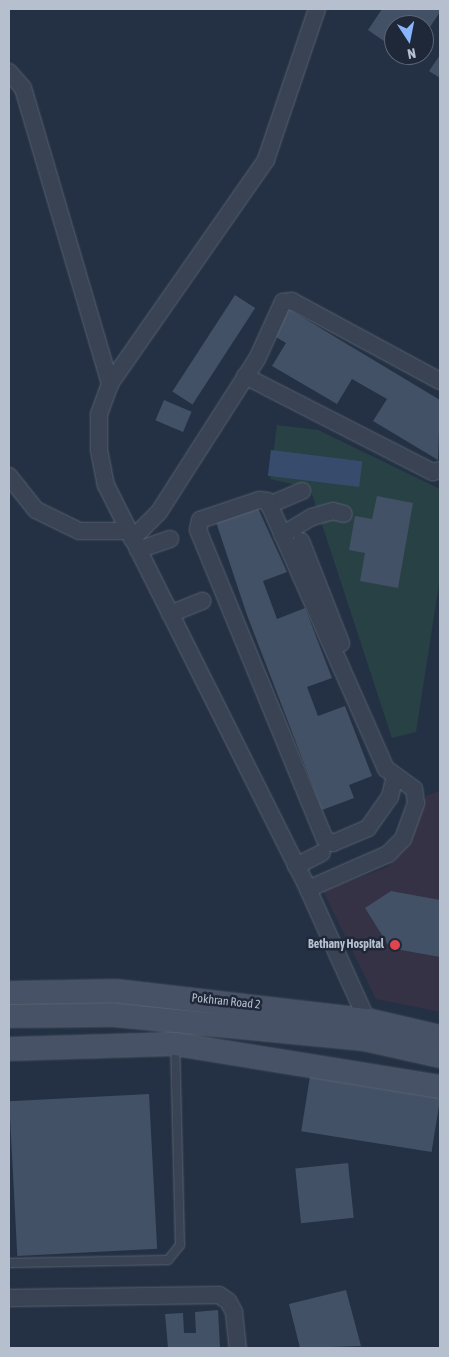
<!DOCTYPE html>
<style>
body{margin:0}
#map{position:relative;width:449px;height:1357px;overflow:hidden;background:#243144;font-family:"Asap Condensed",sans-serif}
div>[style]{position:absolute}
.medical>*{inset:0;background:#343244}
.green>*{inset:0;background:#274145}
.water>*{inset:0;background:#374c6c;transform-origin:0 0}
.building>*{inset:0;background:#435166;transform-origin:0 0}
.roads{filter:drop-shadow(0 0 1px #576170) drop-shadow(0 0 1px #576170)}
.lane>*{height:8px;margin:-4px;padding:0 4px;transform-origin:4px;border-radius:4px;background:#394353}
.street>*{height:16px;margin:-8px;padding:0 8px;transform-origin:8px;border-radius:8px;background:#394353}
.secondary>*{height:22px;margin:-11px;padding:0 11px;transform-origin:11px;border-radius:11px;background:#475266}
.dots>*{width:14px;height:14px;translate:-50% -50%;box-sizing:border-box;border:2px solid #1e2839;border-radius:50%}
span{translate:-50% -50%;white-space:nowrap;text-align:center;line-height:1.15;-webkit-text-stroke:5px #1e2839;paint-order:stroke}
.poi-label{font-size:12px;color:#b6bfcd;font-weight:700}
.right{translate:-100% -50%;text-align:right}
.street-label{font-size:12px;color:#b6bfcd}
.frame{position:absolute;inset:0;border:10px solid #b6bfcd;pointer-events:none}
.north{position:absolute;left:384px;top:15px;width:50px;height:50px;box-sizing:border-box;background:#1e2839;border:1px solid #5b6474;border-radius:50%;rotate:169deg;font-size:14px;font-weight:700;line-height:20px;text-align:center;color:#b6bfcd}
.north::after{content:'';display:block;margin:auto;width:18px;height:22px;background:#89b5ff;clip-path:polygon(50% 0,100% 100%,50% 72%,0 100%)}
</style>
<div id="map">
<div class="medical">
<i style="clip-path:polygon(440px 791px,440px 1012px,376px 999px,323px 891px,388px 867px,403px 850px,426px 796px)"></i>
</div>
<div class="green">
<i style="clip-path:polygon(277px 425px,318px 430px,440px 489px,440px 577px,416px 732px,392px 738px,310px 488px,270px 479px)"></i>
</div>
<div class="water">
<i style="left:271px;top:450px;width:92px;height:26px;rotate:7deg"></i>
</div>
<div class="building">
<i style="clip-path:polygon(382px 9px,440px 9px,440px 12px,424px 36px,424px 25px,394px 25px,394px 48px,368px 30px)"></i>
<i style="clip-path:polygon(440px 55px,440px 78px,429px 71px)"></i>
<i style="left:235px;top:295px;width:24px;height:115px;rotate:33deg"></i>
<i style="clip-path:polygon(287px 308px,440px 400px,438px 460px,373px 421px,387px 399px,352px 379px,337px 404px,272px 366px,286px 343px,271px 334px)"></i>
<i style="left:164px;top:400px;width:30px;height:22px;rotate:23deg"></i>
<i style="clip-path:polygon(377px 496px,413px 503px,398px 588px,360px 581px,365px 553px,349px 550px,355px 516px,372px 519px)"></i>
<i style="clip-path:polygon(257px 506px,287px 572px,263px 581px,277px 619px,305px 608px,332px 678px,307px 687px,318px 716px,345px 706px,372px 776px,349px 785px,354px 798px,322px 810px,247px 615px,215px 519px)"></i>
<i style="clip-path:polygon(391px 891px,440px 900px,440px 957px,390px 948px,365px 908px)"></i>
<i style="left:310px;top:1076px;width:132px;height:56px;rotate:9deg"></i>
<i style="left:149px;top:1094px;width:155px;height:140px;rotate:87deg"></i>
<i style="left:348px;top:1163px;width:55px;height:53px;rotate:84deg"></i>
<i style="clip-path:polygon(346px 1290px,361px 1346px,300px 1348px,289px 1304px)"></i>
<i style="clip-path:polygon(218px 1310px,220px 1348px,168px 1348px,165px 1314px,183px 1313px,184px 1333px,196px 1333px,195px 1312px)"></i>
</div>
<div class="roads">
<div class="lane">
<i style="left:9px;top:1263px;width:159px;rotate:-1.1deg"></i>
<i style="left:168px;top:1260px;width:19px;rotate:-51deg"></i>
<i style="left:180px;top:1245px;width:199px;rotate:-91.4deg"></i>
</div>
<div class="street">
<i style="left:317px;top:9px;width:159px;rotate:108.7deg"></i>
<i style="left:266px;top:160px;width:273px;rotate:124.9deg"></i>
<i style="left:110px;top:384px;width:33px;rotate:110deg"></i>
<i style="left:99px;top:415px;width:35px;rotate:90deg"></i>
<i style="left:99px;top:450px;width:36px;rotate:79deg"></i>
<i style="left:106px;top:485px;width:452px;rotate:63.4deg"></i>
<i style="left:308px;top:889px;width:144px;rotate:65.8deg"></i>
<i style="left:367px;top:1020px;width:8px;rotate:97deg"></i>
<i style="left:9px;top:72px;width:21px;rotate:49deg"></i>
<i style="left:23px;top:88px;width:309px;rotate:73.6deg"></i>
<i style="left:245px;top:376px;width:211px;rotate:27.1deg"></i>
<i style="left:433px;top:472px;width:7px;rotate:-16deg"></i>
<i style="left:9px;top:476px;width:43px;rotate:51.5deg"></i>
<i style="left:36px;top:510px;width:48px;rotate:26deg"></i>
<i style="left:79px;top:531px;width:49px"></i>
<i style="left:269px;top:505px;width:36px;rotate:-23deg"></i>
<i style="left:282px;top:535px;width:35px;rotate:-31deg"></i>
<i style="left:312px;top:517px;width:22px;rotate:-16deg"></i>
<i style="left:333px;top:511px;width:11px;rotate:15deg"></i>
<i style="left:132px;top:539px;width:38px;rotate:-45deg"></i>
<i style="left:159px;top:512px;width:182px;rotate:-57.4deg"></i>
<i style="left:257px;top:359px;width:63px;rotate:-65.5deg"></i>
<i style="left:283px;top:302px;width:9px;rotate:-6deg"></i>
<i style="left:292px;top:301px;width:168px;rotate:28.4deg"></i>
<i style="left:301px;top:541px;width:110px;rotate:68.6deg"></i>
<i style="left:138px;top:550px;width:34px;rotate:-19deg"></i>
<i style="left:170px;top:614px;width:35px;rotate:-22deg"></i>
<i style="left:296px;top:866px;width:29px;rotate:-27deg"></i>
<i style="left:308px;top:889px;width:87px;rotate:-23.6deg"></i>
<i style="left:388px;top:854px;width:21px;rotate:-45deg"></i>
<i style="left:403px;top:839px;width:38px;rotate:-70deg"></i>
<i style="left:416px;top:803px;width:14px;rotate:-98deg"></i>
<i style="left:414px;top:789px;width:34px;rotate:-144deg"></i>
<i style="left:386px;top:769px;width:293px;rotate:-113.8deg"></i>
<i style="left:268px;top:501px;width:9px;rotate:-174deg"></i>
<i style="left:259px;top:500px;width:62px;rotate:161.3deg"></i>
<i style="left:200px;top:520px;width:10px;rotate:101deg"></i>
<i style="left:198px;top:530px;width:334px;rotate:67.7deg"></i>
<i style="left:325px;top:839px;width:9px;rotate:27deg"></i>
<i style="left:333px;top:843px;width:38px;rotate:-23deg"></i>
<i style="left:368px;top:828px;width:38px;rotate:-55deg"></i>
<i style="left:390px;top:797px;width:22px;rotate:-77deg"></i>
<i style="left:9px;top:1298px;width:210px;rotate:-0.8deg"></i>
<i style="left:219px;top:1295px;width:11px;rotate:34deg"></i>
<i style="left:228px;top:1301px;width:13px;rotate:61deg"></i>
<i style="left:234px;top:1312px;width:36px;rotate:84deg"></i>
</div>
<div class="secondary">
<i style="left:9px;top:993px;width:107px;rotate:-1.1deg"></i>
<i style="left:116px;top:991px;width:253px;rotate:6.6deg"></i>
<i style="left:367px;top:1020px;width:75px;rotate:13.1deg"></i>
<i style="left:9px;top:1016px;width:105px;rotate:-0.5deg"></i>
<i style="left:114px;top:1015px;width:251px;rotate:5.5deg"></i>
<i style="left:364px;top:1039px;width:78px;rotate:12.6deg"></i>
<i style="left:9px;top:1049px;width:166px;rotate:-1.7deg"></i>
<i style="left:175px;top:1044px;width:268px;rotate:9.2deg"></i>
</div>
</div>
<div class="dots">
<i style="left:395px;top:945px;background:#e0444e"></i>
</div>
<div class="poi-label">
<span class="right" style="left:384px;top:945px">Bethany Hospital</span>
</div>
<div class="street-label">
<span style="left:226px;top:1002px;rotate:6deg">Pokhran Road 2</span>
</div>
<div class="frame"></div>
<div class="north">N</div>
</div>
